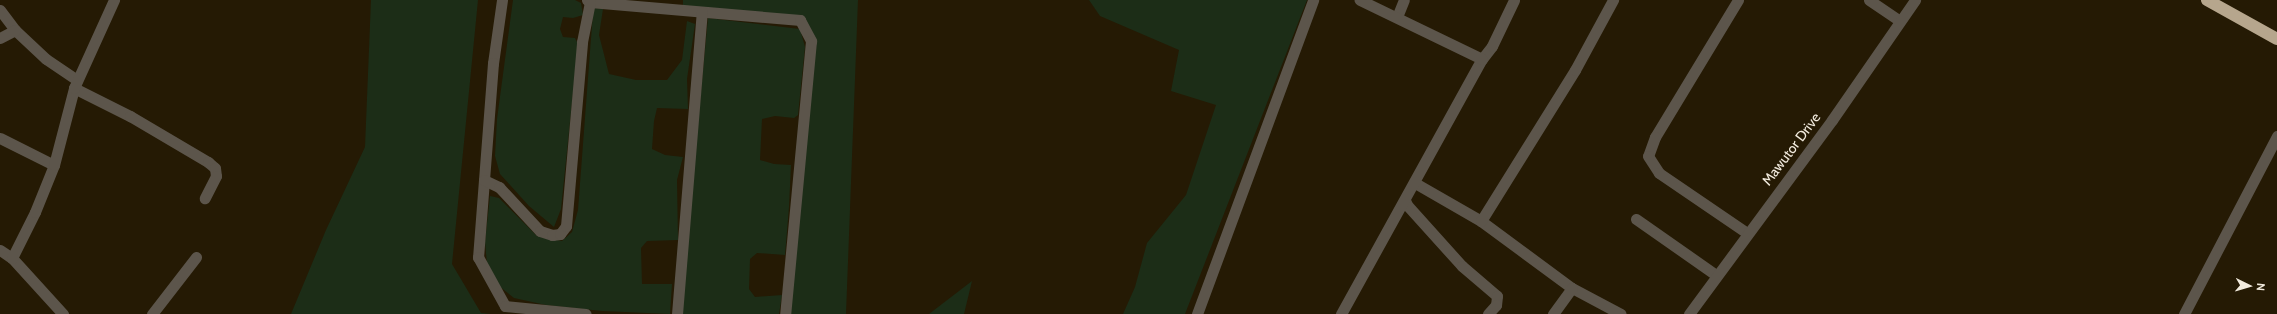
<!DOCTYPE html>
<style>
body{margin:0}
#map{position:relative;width:2277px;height:314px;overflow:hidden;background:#251a04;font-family:Cabin,sans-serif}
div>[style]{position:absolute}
.green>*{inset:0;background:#1c2d17}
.minor>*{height:11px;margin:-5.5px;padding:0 5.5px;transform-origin:5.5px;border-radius:5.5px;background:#5c554b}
.highway>*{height:12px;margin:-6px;padding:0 6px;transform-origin:6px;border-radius:6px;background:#b6a68d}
span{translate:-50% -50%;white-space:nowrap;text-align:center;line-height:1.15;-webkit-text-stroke:4px #251a04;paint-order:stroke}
.street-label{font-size:14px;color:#f2ebde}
.north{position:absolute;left:2229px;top:266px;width:40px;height:40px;-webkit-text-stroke:3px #251a04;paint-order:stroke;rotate:95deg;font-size:11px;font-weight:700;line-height:16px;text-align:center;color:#f2ebde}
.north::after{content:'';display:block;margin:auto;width:14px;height:18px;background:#f2ebde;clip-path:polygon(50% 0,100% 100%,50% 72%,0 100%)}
</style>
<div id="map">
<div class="green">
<i style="clip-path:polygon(371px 0,478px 0,452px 264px,481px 313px,491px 314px,291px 314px,326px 230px,365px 147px)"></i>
<i style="clip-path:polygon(513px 0,575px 0,581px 3px,583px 15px,573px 18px,563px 17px,560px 29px,563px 37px,575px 38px,578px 44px,561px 209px,554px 227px,529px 206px,500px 174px,495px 156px,497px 119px)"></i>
<i style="clip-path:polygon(683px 0,858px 0,846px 314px,790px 314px,808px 24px,683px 8px)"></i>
<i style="clip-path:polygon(1089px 0,1307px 0,1185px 314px,1123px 314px,1135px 287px,1147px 243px,1186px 195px,1216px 105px,1171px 91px,1179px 50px,1100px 16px)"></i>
<i style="clip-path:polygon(595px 8px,603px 9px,599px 35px,609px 74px,636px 80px,667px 80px,682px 60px,687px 21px,695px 24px,687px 79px,688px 109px,657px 108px,654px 121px,652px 149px,665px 155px,683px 157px,677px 180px,678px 240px,647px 241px,641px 248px,642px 284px,672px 284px,670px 314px,602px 311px,546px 305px,514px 298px,499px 286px,487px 264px,485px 242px,490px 196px,499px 198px,537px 236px,562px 241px,572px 232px,578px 210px,593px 12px)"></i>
<i style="clip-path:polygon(708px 18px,800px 29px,805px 47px,798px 115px,794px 118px,775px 116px,762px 119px,760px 160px,774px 164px,791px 165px,789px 207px,785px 255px,757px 253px,750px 259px,749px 289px,755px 297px,782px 295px,779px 314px,680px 314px)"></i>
<i style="clip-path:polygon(972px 281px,964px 314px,929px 314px)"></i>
</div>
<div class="minor">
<i style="left:502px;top:0;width:64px;rotate:98.1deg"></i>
<i style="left:493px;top:63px;width:195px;rotate:94.4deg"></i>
<i style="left:478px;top:257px;width:56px;rotate:61.1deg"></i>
<i style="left:505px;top:306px;width:81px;rotate:5.6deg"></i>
<i style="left:587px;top:0;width:4px;rotate:34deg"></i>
<i style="left:590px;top:2px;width:211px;rotate:4.9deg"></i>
<i style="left:800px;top:20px;width:24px;rotate:62deg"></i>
<i style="left:811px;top:41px;width:274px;rotate:95.4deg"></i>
<i style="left:1738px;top:0;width:160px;rotate:121.2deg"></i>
<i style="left:1655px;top:137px;width:20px;rotate:110deg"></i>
<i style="left:1648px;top:156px;width:20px;rotate:57deg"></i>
<i style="left:1659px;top:173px;width:107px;rotate:34.3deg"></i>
<i style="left:1869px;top:0;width:37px;rotate:34deg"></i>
<i style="left:0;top:10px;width:25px;rotate:53deg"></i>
<i style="left:15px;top:30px;width:42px;rotate:43.1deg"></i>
<i style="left:46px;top:59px;width:37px;rotate:34deg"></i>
<i style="left:1397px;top:17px;width:18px;rotate:-68deg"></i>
<i style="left:0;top:38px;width:17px;rotate:-28deg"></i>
<i style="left:1482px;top:59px;width:16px;rotate:-52deg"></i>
<i style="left:1492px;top:46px;width:51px;rotate:-64.4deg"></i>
<i style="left:74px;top:88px;width:63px;rotate:26.6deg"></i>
<i style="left:130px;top:116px;width:91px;rotate:30.5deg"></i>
<i style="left:208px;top:162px;width:9px;rotate:41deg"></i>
<i style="left:215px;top:168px;width:8px;rotate:83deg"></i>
<i style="left:216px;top:176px;width:25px;rotate:117deg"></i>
<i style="left:0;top:138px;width:60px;rotate:26.6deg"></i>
<i style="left:484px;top:180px;width:17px;rotate:25deg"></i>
<i style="left:499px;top:187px;width:60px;rotate:47deg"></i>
<i style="left:540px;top:231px;width:13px;rotate:18deg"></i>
<i style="left:552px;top:235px;width:8px;rotate:-7deg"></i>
<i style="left:560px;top:234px;width:10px;rotate:-53deg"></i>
<i style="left:566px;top:226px;width:185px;rotate:-85deg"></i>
<i style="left:582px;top:42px;width:41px;rotate:-78.7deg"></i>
<i style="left:1415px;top:183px;width:76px;rotate:29.9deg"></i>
<i style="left:1481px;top:221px;width:113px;rotate:36.4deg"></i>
<i style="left:1572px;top:288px;width:55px;rotate:28deg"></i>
<i style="left:1405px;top:200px;width:5px;rotate:68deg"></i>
<i style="left:1407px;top:205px;width:82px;rotate:48deg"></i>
<i style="left:1462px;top:266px;width:46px;rotate:40.6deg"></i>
<i style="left:1497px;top:296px;width:9px;rotate:96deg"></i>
<i style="left:1496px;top:305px;width:12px;rotate:132deg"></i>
<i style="left:1636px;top:219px;width:98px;rotate:35deg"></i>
<i style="left:1481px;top:221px;width:178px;rotate:-58.1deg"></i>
<i style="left:1575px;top:70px;width:80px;rotate:-61.5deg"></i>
<i style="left:0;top:250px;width:14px;rotate:34deg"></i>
<i style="left:12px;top:258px;width:76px;rotate:47.7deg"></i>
<i style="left:12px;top:258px;width:51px;rotate:-63.4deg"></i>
<i style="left:35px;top:212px;width:51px;rotate:-68deg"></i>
<i style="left:54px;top:165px;width:80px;rotate:-75.4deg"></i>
<i style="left:74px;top:88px;width:97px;rotate:-65.6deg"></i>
<i style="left:152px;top:314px;width:72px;rotate:-52.3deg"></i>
<i style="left:677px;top:314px;width:303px;rotate:-85.3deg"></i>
<i style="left:1197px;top:314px;width:335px;rotate:-69.7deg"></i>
<i style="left:1341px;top:314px;width:291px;rotate:-61.1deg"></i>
<i style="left:1482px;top:59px;width:136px;rotate:-154.2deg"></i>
<i style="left:1553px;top:314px;width:32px;rotate:-54deg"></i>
<i style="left:1689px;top:314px;width:241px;rotate:-53.6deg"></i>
<i style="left:1832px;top:120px;width:146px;rotate:-55.3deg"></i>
<i style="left:2184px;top:314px;width:201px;rotate:-62.4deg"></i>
</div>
<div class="highway">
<i style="left:2207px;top:0;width:80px;rotate:29.1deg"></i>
</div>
<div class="street-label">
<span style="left:1791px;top:149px;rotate:-53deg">Mawutor Drive</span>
</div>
<div class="north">N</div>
</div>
